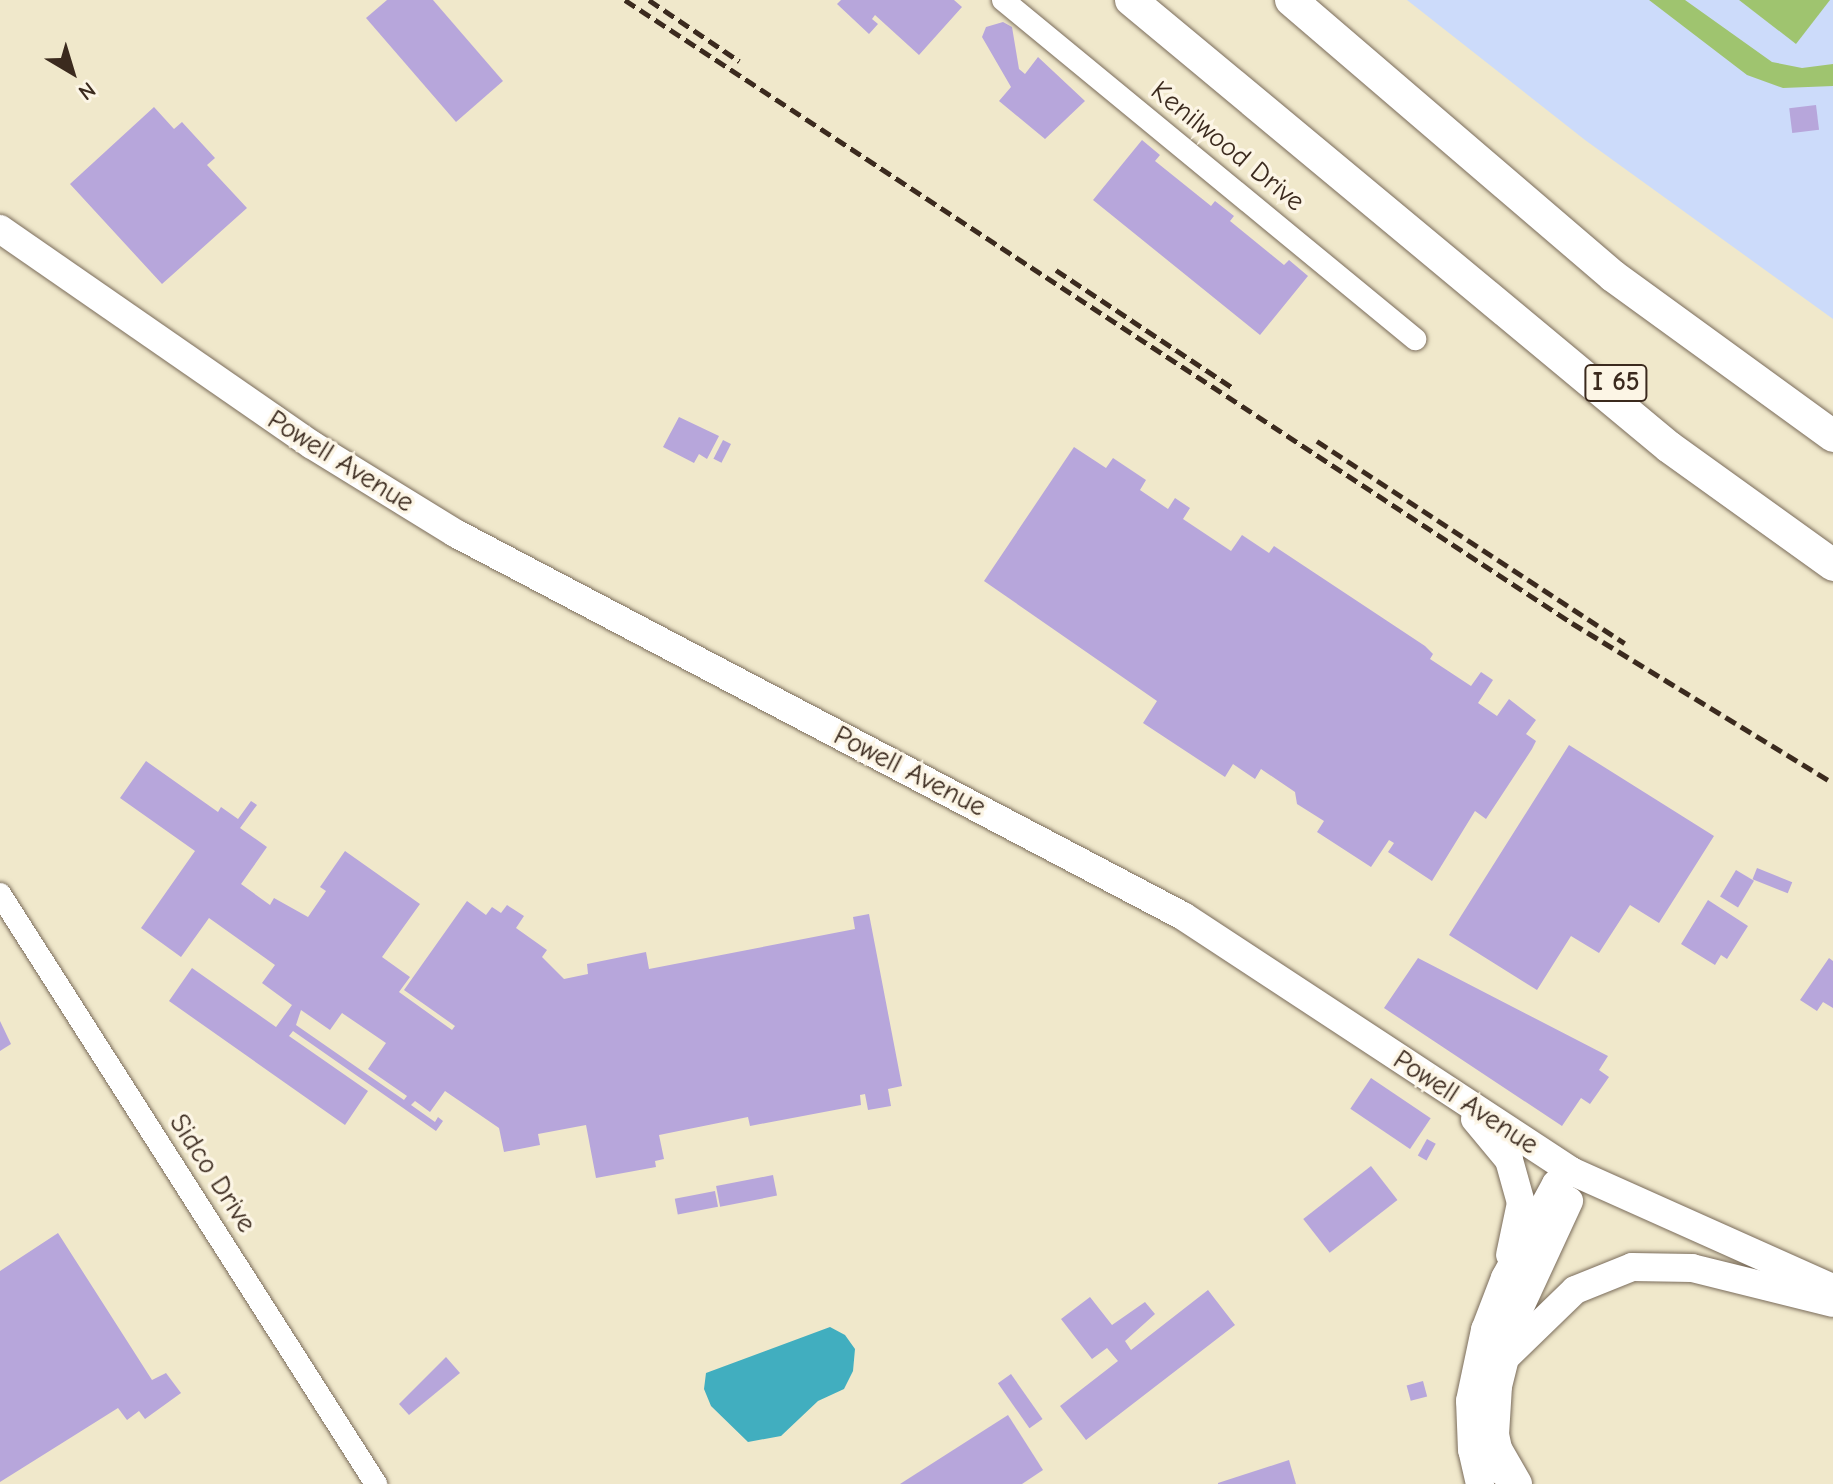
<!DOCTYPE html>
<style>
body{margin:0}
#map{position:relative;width:1833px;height:1484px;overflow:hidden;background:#f0e8cb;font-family:"Comic Neue",sans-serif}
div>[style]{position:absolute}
.built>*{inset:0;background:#ccdbfa}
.green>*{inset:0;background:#9fc46f}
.water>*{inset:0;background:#41aebf}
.building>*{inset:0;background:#b7a6db;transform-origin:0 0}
.roads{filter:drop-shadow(0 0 2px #7a6c5b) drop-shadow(0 0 2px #7a6c5b)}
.minor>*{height:22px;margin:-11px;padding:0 11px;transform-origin:11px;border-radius:11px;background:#fff}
.major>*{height:28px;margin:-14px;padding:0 14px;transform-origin:14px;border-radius:14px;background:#fff}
.highway>*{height:32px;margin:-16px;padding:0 16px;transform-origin:16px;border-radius:16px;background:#fff}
.rail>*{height:5px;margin-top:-2.5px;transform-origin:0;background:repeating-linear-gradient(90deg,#3b2a1e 0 12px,transparent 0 18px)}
span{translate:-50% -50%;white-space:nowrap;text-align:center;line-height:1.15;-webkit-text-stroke:7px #fcf5e5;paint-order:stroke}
.shield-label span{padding:2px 6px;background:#fcf5e5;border:2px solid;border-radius:6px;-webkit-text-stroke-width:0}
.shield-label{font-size:26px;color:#3b2a1e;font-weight:700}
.street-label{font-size:28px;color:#3b2a1e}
.north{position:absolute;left:32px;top:32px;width:80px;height:80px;-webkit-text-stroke:6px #fcf5e5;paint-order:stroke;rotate:142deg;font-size:22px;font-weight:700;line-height:32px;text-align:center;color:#3b2a1e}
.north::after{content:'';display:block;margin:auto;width:28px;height:36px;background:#3b2a1e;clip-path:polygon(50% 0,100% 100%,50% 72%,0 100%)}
</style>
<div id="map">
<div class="built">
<i style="clip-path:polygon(1407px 0,1833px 0,1833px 319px,1585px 140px)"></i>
</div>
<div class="green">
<i style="clip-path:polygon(1649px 0,1685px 0,1772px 62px,1802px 68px,1833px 64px,1833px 86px,1783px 88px,1747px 75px)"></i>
<i style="clip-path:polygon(1739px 0,1830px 0,1796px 44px)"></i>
</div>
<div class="water">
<i style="clip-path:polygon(830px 1327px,845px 1335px,855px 1349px,853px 1371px,844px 1389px,818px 1401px,781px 1436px,748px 1442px,711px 1406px,704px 1389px,706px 1373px)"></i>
</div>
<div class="building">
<i style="clip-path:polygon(387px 0,433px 0,503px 81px,456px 122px,366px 18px)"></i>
<i style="clip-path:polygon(841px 0,954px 0,962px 7px,919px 55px,875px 15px,872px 19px,878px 24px,869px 34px,837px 4px)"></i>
<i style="clip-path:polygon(1003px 22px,1012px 27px,1019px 69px,1025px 74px,1038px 57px,1085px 101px,1045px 139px,999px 101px,1011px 87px,982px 37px,986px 27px)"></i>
<i style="left:1816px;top:105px;width:25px;height:27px;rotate:83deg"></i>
<i style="clip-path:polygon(154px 107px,174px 129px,182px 122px,215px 158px,207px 165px,247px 208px,162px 284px,70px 184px)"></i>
<i style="clip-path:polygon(1142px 140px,1160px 155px,1155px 161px,1211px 206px,1215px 201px,1234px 216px,1230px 221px,1284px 265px,1289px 260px,1308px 276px,1260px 335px,1093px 200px)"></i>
<i style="clip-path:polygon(679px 417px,719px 436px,707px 459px,699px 454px,694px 463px,663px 447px)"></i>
<i style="left:723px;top:440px;width:9px;height:21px;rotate:27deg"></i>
<i style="clip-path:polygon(1074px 447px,1106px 468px,1113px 458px,1146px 480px,1140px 490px,1168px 509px,1175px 498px,1190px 508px,1183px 519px,1231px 551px,1242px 535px,1269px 553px,1274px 546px,1425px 646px,1433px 654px,1430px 659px,1471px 686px,1481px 672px,1493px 680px,1478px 703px,1497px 716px,1509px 699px,1536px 720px,1526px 734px,1536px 741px,1532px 749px,1486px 819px,1475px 811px,1432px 881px,1388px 852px,1394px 843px,1389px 840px,1371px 867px,1317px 832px,1324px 821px,1297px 804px,1295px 792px,1261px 769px,1255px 779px,1233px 764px,1225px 777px,1143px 723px,1157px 701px,984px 581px)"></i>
<i style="clip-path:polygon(1569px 745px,1714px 836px,1659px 923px,1630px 905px,1599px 953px,1571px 936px,1537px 990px,1449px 935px)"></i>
<i style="clip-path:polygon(evenodd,146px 761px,218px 812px,221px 807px,238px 819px,251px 801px,257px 805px,240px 828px,267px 847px,241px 884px,270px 905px,274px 898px,308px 917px,326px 891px,320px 887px,345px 851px,420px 904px,382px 957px,410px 977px,399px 992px,452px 1030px,455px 1026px,404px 990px,467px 901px,486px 915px,492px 907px,501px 913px,507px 905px,524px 916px,516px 928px,547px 950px,542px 957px,564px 979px,588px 974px,587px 964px,646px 952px,649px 969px,855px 929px,853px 917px,869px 914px,902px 1086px,888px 1089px,891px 1106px,868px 1110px,865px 1094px,860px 1095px,861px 1105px,750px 1126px,748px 1117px,659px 1135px,664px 1159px,655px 1161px,656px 1167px,596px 1178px,586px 1125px,538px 1134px,540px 1145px,504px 1152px,499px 1128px,445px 1091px,430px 1112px,415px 1101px,411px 1105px,435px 1122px,438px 1117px,443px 1121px,436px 1131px,293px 1031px,289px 1036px,368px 1091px,345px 1125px,169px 1001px,192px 968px,276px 1027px,292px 1005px,262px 983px,275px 965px,209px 918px,181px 957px,141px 928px,195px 851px,120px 798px,146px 761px,301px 1010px,330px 1030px,342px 1013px,386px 1043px,368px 1069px,407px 1096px,404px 1100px,296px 1025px,301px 1010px)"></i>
<i style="left:1757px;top:868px;width:38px;height:12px;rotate:22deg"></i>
<i style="left:1736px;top:870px;width:21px;height:31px;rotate:31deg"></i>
<i style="clip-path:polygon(1708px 900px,1748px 926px,1727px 959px,1721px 955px,1715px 965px,1681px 944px)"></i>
<i style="clip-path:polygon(1418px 958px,1608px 1056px,1599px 1070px,1609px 1077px,1590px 1104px,1581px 1098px,1562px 1126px,1384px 1008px)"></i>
<i style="clip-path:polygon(1829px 958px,1833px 961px,1833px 1008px,1823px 1002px,1817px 1011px,1800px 1000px)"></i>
<i style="clip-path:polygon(0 1021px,11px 1044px,0 1051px)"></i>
<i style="left:1371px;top:1078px;width:72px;height:37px;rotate:34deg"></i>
<i style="left:1427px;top:1139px;width:10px;height:19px;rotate:29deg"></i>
<i style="left:1371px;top:1166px;width:43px;height:86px;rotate:52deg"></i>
<i style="left:773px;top:1175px;width:21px;height:58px;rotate:79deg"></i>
<i style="left:715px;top:1191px;width:16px;height:41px;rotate:79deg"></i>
<i style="clip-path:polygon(58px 1233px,152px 1380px,166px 1373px,181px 1393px,145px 1419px,139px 1411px,127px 1420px,118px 1408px,0 1482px,0 1271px)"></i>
<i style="clip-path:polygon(1208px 1290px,1235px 1325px,1086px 1440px,1060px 1406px,1118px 1361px,1107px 1348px,1092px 1359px,1061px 1319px,1090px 1297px,1112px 1325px,1145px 1302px,1155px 1314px,1125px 1341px,1131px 1350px)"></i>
<i style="clip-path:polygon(446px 1357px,460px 1373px,409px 1415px,399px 1404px)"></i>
<i style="left:1011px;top:1374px;width:55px;height:16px;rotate:55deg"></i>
<i style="left:1423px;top:1381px;width:16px;height:17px;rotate:75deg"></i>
<i style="clip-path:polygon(1008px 1415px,1043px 1470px,1022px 1484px,900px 1484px)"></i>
<i style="clip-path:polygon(1289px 1460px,1296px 1484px,1218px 1484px,1218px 1483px)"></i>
</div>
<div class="roads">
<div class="minor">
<i style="left:1003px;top:0;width:534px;rotate:39.45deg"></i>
<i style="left:0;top:894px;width:700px;rotate:57.49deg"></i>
</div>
<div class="major">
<i style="left:0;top:229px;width:379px;rotate:34.7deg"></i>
<i style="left:312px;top:445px;width:168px;rotate:31.6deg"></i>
<i style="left:455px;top:533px;width:823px;rotate:27.75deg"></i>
<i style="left:1183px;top:916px;width:464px;rotate:33.3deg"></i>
<i style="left:1571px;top:1171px;width:287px;rotate:24.1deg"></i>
<i style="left:1475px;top:1119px;width:53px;rotate:50.3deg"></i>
<i style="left:1509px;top:1160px;width:45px;rotate:74.4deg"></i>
<i style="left:1521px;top:1203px;width:53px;rotate:101.9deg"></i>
<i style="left:1508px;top:1355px;width:93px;rotate:-44.1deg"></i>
<i style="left:1575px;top:1290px;width:61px;rotate:-22deg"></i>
<i style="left:1632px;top:1267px;width:60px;rotate:1deg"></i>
<i style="left:1692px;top:1268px;width:145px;rotate:13.9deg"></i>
<i style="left:1503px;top:1472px;width:38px;rotate:-102deg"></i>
<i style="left:1495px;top:1435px;width:49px;rotate:-86.5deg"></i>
<i style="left:1498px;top:1386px;width:70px;rotate:-76deg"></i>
<i style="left:1515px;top:1318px;width:129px;rotate:-65.2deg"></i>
<i style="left:1480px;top:1484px;width:35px;rotate:-103deg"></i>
<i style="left:1472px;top:1450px;width:49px;rotate:-92.3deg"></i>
<i style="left:1470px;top:1401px;width:73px;rotate:-78.1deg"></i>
<i style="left:1485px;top:1330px;width:56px;rotate:-69deg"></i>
<i style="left:1505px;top:1278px;width:107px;rotate:-61.5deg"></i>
<i style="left:1556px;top:1184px;width:20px;rotate:-41deg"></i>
</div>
<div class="highway">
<i style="left:1131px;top:0;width:699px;rotate:39.72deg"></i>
<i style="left:1669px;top:447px;width:202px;rotate:35.7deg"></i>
<i style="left:1291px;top:0;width:424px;rotate:40.6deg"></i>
<i style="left:1613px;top:276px;width:272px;rotate:36deg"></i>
<i style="left:1497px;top:1451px;width:38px;rotate:60deg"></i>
</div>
</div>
<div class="rail">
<i style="left:625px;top:0;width:1134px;rotate:33.34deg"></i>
<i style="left:1572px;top:623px;width:306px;rotate:31.5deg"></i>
<i style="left:649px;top:0;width:109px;rotate:34.1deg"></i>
<i style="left:1056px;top:270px;width:213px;rotate:33.7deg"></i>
<i style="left:1317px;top:441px;width:368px;rotate:33.3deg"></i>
</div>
<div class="shield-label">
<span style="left:1616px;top:383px">I 65</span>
</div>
<div class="street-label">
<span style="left:1228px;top:146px;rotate:39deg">Kenilwood Drive</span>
<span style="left:341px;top:461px;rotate:32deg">Powell Avenue</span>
<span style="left:910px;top:771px;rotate:27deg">Powell Avenue</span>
<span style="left:1466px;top:1102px;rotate:33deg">Powell Avenue</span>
<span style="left:213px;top:1173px;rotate:57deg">Sidco Drive</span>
</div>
<div class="north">N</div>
</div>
